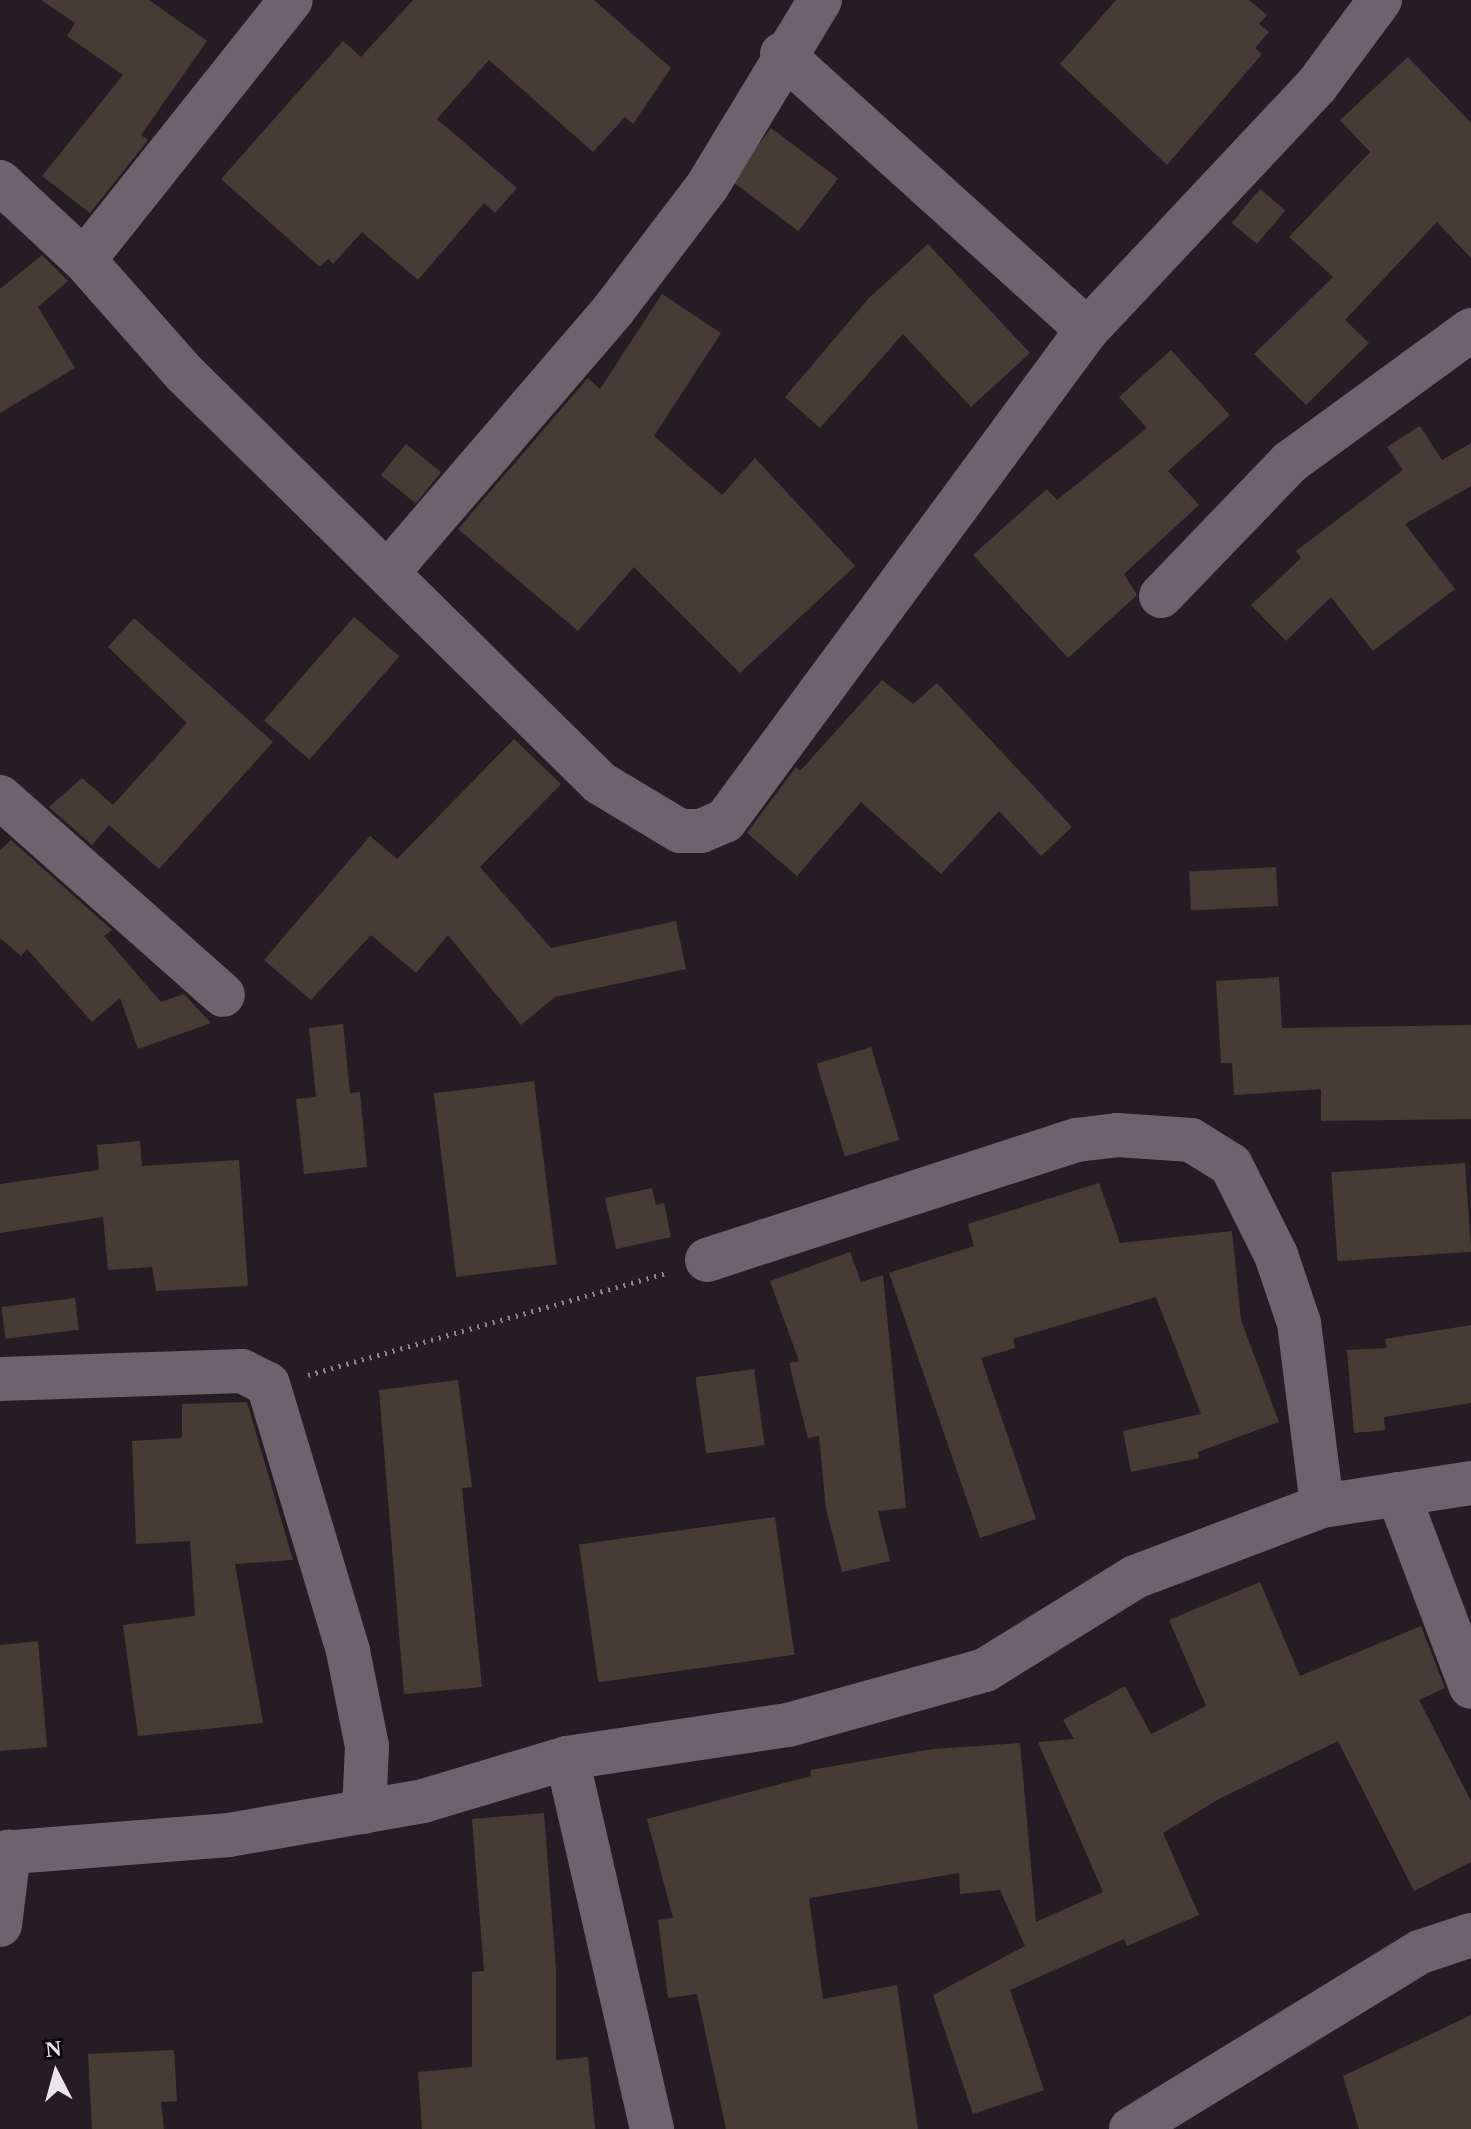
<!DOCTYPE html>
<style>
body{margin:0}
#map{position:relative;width:1471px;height:2129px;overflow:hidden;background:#251d24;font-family:Georgia,serif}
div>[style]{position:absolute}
.building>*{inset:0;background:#463c35;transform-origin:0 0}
.path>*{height:5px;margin-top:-2.5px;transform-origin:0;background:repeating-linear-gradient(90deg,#8c868c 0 2px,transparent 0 8px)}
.minor>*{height:44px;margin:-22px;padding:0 22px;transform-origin:22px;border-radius:22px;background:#6d636c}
span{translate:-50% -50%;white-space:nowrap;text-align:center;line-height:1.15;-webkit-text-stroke:6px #0c080b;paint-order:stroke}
.north{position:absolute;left:16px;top:2033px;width:80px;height:80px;-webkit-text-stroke:6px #0c080b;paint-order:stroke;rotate:354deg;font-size:22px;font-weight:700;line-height:32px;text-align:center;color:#ebe6eb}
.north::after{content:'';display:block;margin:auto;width:28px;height:36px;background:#ebe6eb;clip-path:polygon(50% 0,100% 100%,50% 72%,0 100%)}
</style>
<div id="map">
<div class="building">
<i style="clip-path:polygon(41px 0,149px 0,207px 41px,141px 135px,148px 140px,90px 213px,42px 176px,123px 75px,67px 36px,75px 23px)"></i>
<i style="clip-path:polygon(413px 0,594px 0,671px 68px,633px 124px,625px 117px,593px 152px,489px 60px,437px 119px,517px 188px,495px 213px,484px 203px,418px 280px,362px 232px,333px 264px,328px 259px,320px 267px,221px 179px,343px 41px,361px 57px)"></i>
<i style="clip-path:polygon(1116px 0,1249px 0,1267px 15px,1259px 24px,1269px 32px,1255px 48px,1262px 54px,1167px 165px,1060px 64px)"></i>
<i style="clip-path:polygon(1408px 57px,1471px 123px,1471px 258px,1437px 222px,1345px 320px,1369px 343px,1306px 405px,1254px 354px,1333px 277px,1289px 237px,1370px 152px,1340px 120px)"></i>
<i style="left:771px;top:128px;width:84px;height:66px;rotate:37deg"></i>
<i style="left:1260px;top:189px;width:33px;height:44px;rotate:40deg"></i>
<i style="clip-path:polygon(928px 244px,1030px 353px,971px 407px,903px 334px,820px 428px,785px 397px,869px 298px)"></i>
<i style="clip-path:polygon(42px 255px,68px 281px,38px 307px,75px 368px,0 413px,0 289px)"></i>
<i style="clip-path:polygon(662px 294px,721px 333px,654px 436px,722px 495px,755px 458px,855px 566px,740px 673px,634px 567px,578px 631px,458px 529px,588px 378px,600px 389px)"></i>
<i style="clip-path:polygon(1171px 350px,1230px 415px,1168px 471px,1199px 505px,1124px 574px,1137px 595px,1068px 658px,973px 555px,1047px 489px,1057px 500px,1147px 428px,1119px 397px)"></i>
<i style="clip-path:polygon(1420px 426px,1442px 460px,1471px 443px,1471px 486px,1405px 524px,1455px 589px,1373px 651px,1331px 597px,1286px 641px,1251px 605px,1301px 558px,1296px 551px,1403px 470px,1387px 447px)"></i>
<i style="left:406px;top:444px;width:45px;height:40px;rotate:39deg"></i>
<i style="left:354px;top:617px;width:60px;height:137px;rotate:41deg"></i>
<i style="clip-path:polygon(134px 618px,273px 742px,159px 869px,109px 825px,92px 845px,49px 807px,82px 778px,113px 805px,187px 723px,108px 647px)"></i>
<i style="clip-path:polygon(882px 680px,913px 704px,937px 683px,1072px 827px,1041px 856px,999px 811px,941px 874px,861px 802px,797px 876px,747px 833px,796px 767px,800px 771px)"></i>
<i style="clip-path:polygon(514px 739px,561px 784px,480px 867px,551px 948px,676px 921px,686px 969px,555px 997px,521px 1025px,448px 935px,416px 973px,371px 935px,311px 1000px,264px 960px,370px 836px,397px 859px)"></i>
<i style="clip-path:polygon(11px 840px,112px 930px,104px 936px,161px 1002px,184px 994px,211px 1023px,138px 1049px,120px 998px,92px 1022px,27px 949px,21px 956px,0 938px,0 850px)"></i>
<i style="left:1276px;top:867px;width:39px;height:87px;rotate:87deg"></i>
<i style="clip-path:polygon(1279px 977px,1282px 1028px,1471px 1025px,1471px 1119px,1321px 1121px,1321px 1089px,1234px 1095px,1232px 1063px,1221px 1063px,1216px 981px)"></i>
<i style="clip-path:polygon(343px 1024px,350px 1093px,360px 1092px,367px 1167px,304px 1174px,296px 1099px,316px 1097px,309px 1028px)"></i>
<i style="left:871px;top:1047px;width:97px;height:57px;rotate:73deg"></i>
<i style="left:534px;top:1081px;width:185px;height:101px;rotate:83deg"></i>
<i style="clip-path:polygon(140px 1141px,142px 1166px,239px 1160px,248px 1286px,156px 1291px,152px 1267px,108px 1270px,103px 1217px,0 1233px,0 1184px,99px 1170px,97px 1145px)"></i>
<i style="left:1465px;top:1163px;width:89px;height:134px;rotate:86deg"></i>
<i style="clip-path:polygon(1099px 1183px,1120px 1243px,1232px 1231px,1241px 1320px,1279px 1422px,1198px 1452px,1199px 1458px,1131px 1472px,1123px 1431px,1201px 1414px,1156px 1297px,1013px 1339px,1015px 1348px,981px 1358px,1036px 1519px,980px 1538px,889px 1273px,974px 1246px,968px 1224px)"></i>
<i style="clip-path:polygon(652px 1188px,656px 1205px,664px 1203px,671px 1237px,616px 1249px,605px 1198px)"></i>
<i style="clip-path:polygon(850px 1252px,861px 1282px,883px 1275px,906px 1508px,878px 1511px,890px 1561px,842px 1572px,826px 1509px,819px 1436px,808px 1438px,789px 1363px,799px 1361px,770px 1281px)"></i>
<i style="left:75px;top:1298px;width:32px;height:74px;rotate:83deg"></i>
<i style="clip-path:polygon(1471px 1325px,1471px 1403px,1384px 1417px,1385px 1430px,1354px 1433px,1347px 1350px,1387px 1348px,1385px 1339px)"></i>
<i style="left:754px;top:1369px;width:77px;height:59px;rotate:82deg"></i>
<i style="clip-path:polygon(458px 1380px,472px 1487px,462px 1488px,482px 1687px,404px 1694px,379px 1390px)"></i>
<i style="clip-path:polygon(247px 1402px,293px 1560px,235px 1564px,263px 1723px,138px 1736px,123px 1625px,195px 1616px,190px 1541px,136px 1544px,132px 1441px,182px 1438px,182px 1404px)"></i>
<i style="left:775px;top:1517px;width:139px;height:198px;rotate:82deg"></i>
<i style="clip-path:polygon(1260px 1582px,1300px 1676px,1421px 1626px,1445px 1688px,1419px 1700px,1471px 1801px,1471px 1862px,1414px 1891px,1338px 1741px,1219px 1799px,1163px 1833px,1199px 1915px,1127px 1946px,1124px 1939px,1010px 1990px,1044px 2090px,973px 2114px,933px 1995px,1025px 1946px,1000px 1890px,960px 1894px,959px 1873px,809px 1898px,823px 1999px,897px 1985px,918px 2129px,726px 2129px,697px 1994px,668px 1998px,658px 1920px,673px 1918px,647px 1819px,811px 1776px,810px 1770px,933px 1749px,1020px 1743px,1036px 1922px,1103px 1892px,1038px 1742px,1074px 1739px,1063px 1720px,1125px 1686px,1151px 1734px,1206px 1706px,1169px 1620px)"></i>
<i style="clip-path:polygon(38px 1641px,47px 1747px,0 1751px,0 1645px)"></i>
<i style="clip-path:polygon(544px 1813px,556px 1969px,556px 2060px,588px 2057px,595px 2129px,422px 2129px,418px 2072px,472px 2067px,472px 1972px,484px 1971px,472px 1819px)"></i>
<i style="clip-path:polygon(1471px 2015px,1471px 2129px,1359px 2129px,1343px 2076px)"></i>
<i style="clip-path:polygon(174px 2050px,177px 2101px,161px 2102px,164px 2129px,92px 2129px,88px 2054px)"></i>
</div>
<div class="path">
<i style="left:308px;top:1375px;width:373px;rotate:-15.9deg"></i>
</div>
<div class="minor">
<i style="left:782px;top:54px;width:411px;rotate:42.1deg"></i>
<i style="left:0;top:182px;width:115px;rotate:42.9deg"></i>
<i style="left:84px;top:260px;width:151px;rotate:48.5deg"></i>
<i style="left:184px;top:373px;width:584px;rotate:44.58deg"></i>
<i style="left:600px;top:783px;width:93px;rotate:31deg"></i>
<i style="left:680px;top:831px;width:21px"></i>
<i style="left:701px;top:831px;width:26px;rotate:-23deg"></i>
<i style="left:725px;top:821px;width:610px;rotate:-53.6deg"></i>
<i style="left:1087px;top:330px;width:336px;rotate:-46.8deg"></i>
<i style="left:1317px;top:85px;width:106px;rotate:-53.5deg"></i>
<i style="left:84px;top:260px;width:332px;rotate:-51.5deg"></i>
<i style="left:388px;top:572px;width:347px;rotate:-49.3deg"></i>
<i style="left:614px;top:309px;width:156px;rotate:-52.8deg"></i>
<i style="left:708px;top:185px;width:216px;rotate:-58.8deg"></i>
<i style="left:1161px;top:596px;width:186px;rotate:-46.1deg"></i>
<i style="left:1290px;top:462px;width:224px;rotate:-36.1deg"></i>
<i style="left:0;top:797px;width:298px;rotate:41.6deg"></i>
<i style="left:707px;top:1260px;width:389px;rotate:-18deg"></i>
<i style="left:1077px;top:1140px;width:40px;rotate:-7.1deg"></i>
<i style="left:1117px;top:1135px;width:74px;rotate:3.9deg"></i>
<i style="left:1191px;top:1140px;width:47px;rotate:32deg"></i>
<i style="left:1231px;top:1165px;width:101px;rotate:63.4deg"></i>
<i style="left:1276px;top:1255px;width:72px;rotate:71.3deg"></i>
<i style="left:1299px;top:1323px;width:184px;rotate:82.8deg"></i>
<i style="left:0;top:1379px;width:242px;rotate:-1.9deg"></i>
<i style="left:242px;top:1371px;width:29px;rotate:27deg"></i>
<i style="left:268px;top:1384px;width:279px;rotate:73.3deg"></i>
<i style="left:348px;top:1651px;width:97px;rotate:78.7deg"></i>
<i style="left:367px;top:1746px;width:66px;rotate:92.6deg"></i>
<i style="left:1398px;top:1494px;width:206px;rotate:69.3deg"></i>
<i style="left:567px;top:1758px;width:381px;rotate:77.1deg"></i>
<i style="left:0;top:1853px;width:230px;rotate:-4.5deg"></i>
<i style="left:229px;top:1835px;width:197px;rotate:-9.9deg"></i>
<i style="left:423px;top:1801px;width:150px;rotate:-16.6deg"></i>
<i style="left:567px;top:1758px;width:223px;rotate:-8.5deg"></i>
<i style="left:788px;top:1725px;width:205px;rotate:-15.6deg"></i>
<i style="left:985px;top:1670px;width:176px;rotate:-31.8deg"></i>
<i style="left:1135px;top:1577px;width:200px;rotate:-20.8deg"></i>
<i style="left:1322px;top:1506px;width:151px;rotate:-8.8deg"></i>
<i style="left:0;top:1925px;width:74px;rotate:-83deg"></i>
<i style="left:1131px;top:2129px;width:339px;rotate:-31.5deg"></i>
<i style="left:1420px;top:1952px;width:54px;rotate:-18.4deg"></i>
</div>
<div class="north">N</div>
</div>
